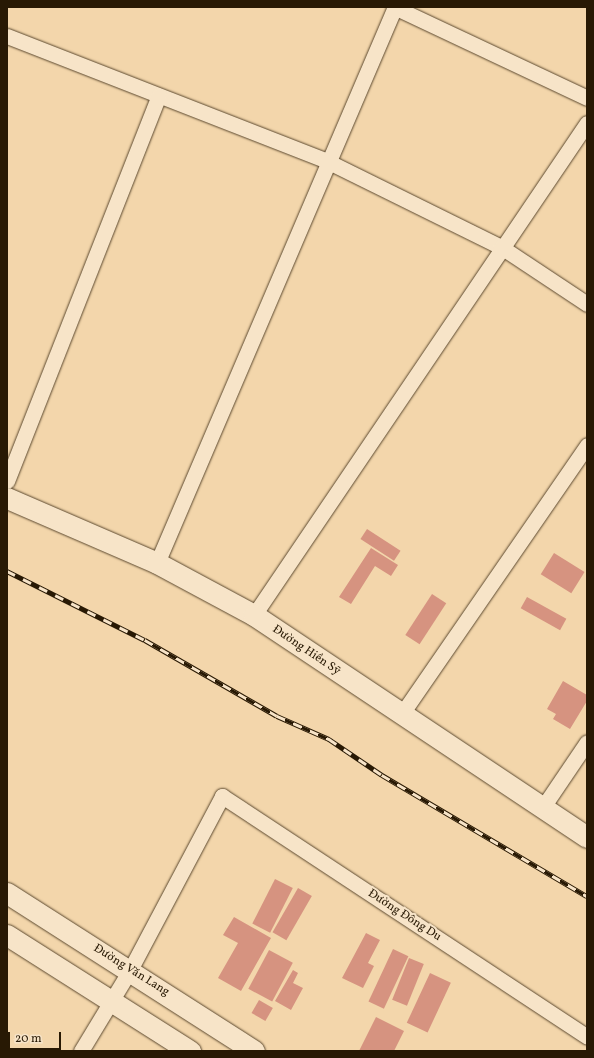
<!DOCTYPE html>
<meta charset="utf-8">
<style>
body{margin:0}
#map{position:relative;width:594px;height:1058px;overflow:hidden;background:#f3d6ab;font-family:Vollkorn,serif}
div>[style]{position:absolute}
.building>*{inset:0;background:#d69380;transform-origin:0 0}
.roads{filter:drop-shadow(0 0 1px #5b482e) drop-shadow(0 0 1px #5b482e)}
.street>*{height:15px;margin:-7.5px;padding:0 7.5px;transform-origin:7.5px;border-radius:7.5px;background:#f7e4c8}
.secondary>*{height:21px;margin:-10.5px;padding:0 10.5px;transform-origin:10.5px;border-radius:10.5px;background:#f7e4c8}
.rail>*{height:4.5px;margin-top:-2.25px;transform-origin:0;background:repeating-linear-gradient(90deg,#f7e4c8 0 9px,#281904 0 18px);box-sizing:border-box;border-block:1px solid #281904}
span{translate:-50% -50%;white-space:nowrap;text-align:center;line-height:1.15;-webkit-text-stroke:4px #f7e4c8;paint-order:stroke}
.street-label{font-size:12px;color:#281904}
.frame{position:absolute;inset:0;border:8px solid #281904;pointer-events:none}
.scale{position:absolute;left:8px;top:1032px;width:53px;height:18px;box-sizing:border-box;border:2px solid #281904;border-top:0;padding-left:5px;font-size:12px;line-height:14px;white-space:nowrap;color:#281904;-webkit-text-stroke:3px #f7e4c8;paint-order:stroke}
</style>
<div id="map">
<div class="building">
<i style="left:367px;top:529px;width:40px;height:12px;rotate:33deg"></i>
<i style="clip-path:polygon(371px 548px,398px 565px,391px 576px,375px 566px,351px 604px,339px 597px)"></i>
<i style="left:554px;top:553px;width:36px;height:25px;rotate:32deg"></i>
<i style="left:432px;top:594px;width:17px;height:49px;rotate:33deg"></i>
<i style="left:527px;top:597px;width:45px;height:13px;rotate:29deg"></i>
<i style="clip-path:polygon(563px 681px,587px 695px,587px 701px,570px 729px,553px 719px,556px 714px,547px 709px)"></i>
<i style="left:275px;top:879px;width:20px;height:50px;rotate:27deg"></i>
<i style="left:298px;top:888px;width:16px;height:51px;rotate:30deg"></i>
<i style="clip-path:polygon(234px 917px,271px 938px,241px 991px,218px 978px,238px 943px,223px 935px)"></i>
<i style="clip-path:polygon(366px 933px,380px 940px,368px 963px,374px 966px,363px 988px,342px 978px)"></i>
<i style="left:393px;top:949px;width:17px;height:58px;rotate:25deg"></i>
<i style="left:269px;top:950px;width:27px;height:44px;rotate:28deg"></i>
<i style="left:409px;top:958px;width:16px;height:45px;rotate:22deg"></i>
<i style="clip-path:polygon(293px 970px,298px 973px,293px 983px,303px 988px,291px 1010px,275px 1001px)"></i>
<i style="left:430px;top:973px;width:23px;height:55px;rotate:25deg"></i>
<i style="left:259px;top:1000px;width:16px;height:15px;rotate:30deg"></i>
<i style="clip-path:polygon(376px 1017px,404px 1031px,394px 1051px,359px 1051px)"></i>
</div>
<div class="roads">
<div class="street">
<i style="left:394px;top:7px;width:213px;rotate:25.2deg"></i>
<i style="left:7px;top:36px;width:344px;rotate:21.3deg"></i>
<i style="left:327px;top:161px;width:194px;rotate:26.3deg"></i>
<i style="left:501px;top:247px;width:103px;rotate:33.5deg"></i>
<i style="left:7px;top:481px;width:414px;rotate:-68.5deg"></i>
<i style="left:157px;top:563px;width:605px;rotate:-66.83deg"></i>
<i style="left:254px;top:615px;width:594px;rotate:-55.91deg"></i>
<i style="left:401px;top:715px;width:328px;rotate:-55.4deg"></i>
<i style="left:543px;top:807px;width:78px;rotate:-55.9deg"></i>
<i style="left:81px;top:1051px;width:95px;rotate:-58.8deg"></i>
<i style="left:130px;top:970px;width:197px;rotate:-62.1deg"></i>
<i style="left:222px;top:796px;width:437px;rotate:33.4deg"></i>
</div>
<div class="secondary">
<i style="left:7px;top:498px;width:163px;rotate:23.4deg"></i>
<i style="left:157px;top:563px;width:110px;rotate:28.2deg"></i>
<i style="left:254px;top:615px;width:400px;rotate:33.7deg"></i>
<i style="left:7px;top:893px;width:293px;rotate:32.6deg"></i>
<i style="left:7px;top:935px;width:217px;rotate:32.4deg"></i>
</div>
</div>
<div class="rail">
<i style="left:7px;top:571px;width:154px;rotate:26.6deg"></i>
<i style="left:145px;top:640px;width:152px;rotate:29.9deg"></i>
<i style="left:277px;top:716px;width:57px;rotate:23.9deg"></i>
<i style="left:329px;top:739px;width:64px;rotate:34.2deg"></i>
<i style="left:382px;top:775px;width:238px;rotate:30.6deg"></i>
</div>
<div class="street-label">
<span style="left:306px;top:651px;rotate:34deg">Đường Hiền Sỹ</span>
<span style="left:404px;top:916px;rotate:33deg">Đường Đông Du</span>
<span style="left:131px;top:971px;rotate:32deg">Đường Văn Lang</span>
</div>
<div class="frame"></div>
<div class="scale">20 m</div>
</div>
